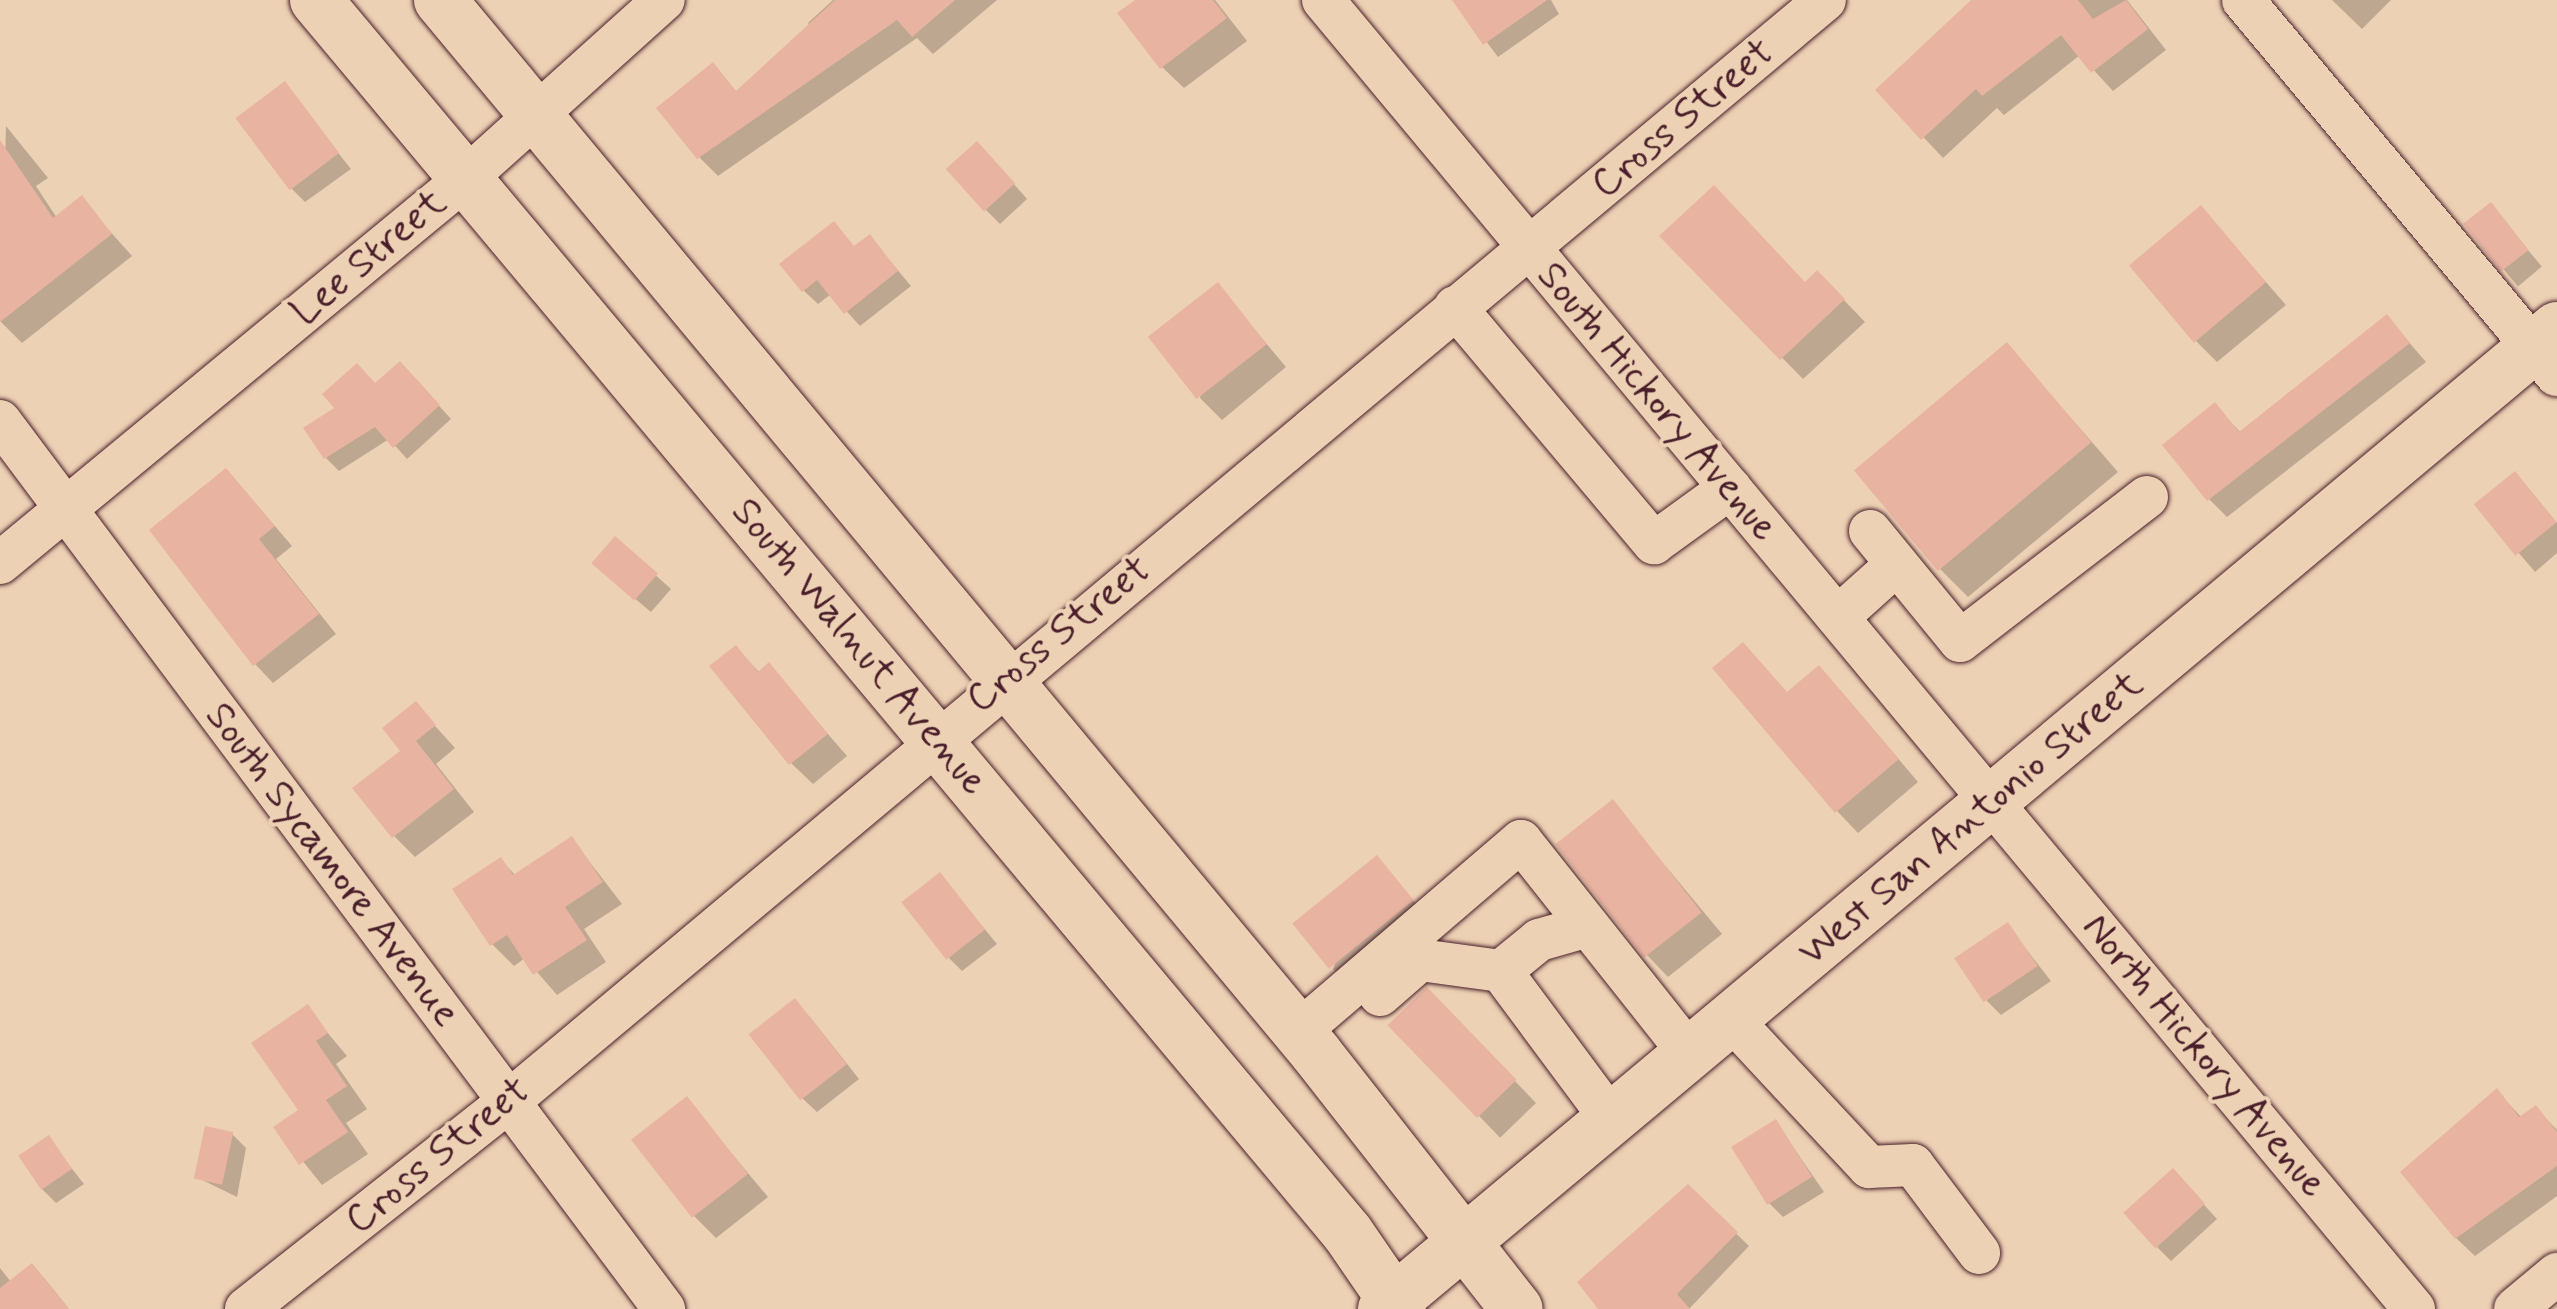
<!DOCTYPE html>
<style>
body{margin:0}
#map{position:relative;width:2557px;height:1309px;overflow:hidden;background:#edd1b4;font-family:Mynerve,sans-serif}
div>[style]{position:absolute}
.shadow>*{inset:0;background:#0003;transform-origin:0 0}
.building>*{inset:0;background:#e9b3a2;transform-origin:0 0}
.roads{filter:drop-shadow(0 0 2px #4a1f2b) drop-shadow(0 0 2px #4a1f2b)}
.minor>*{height:42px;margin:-21px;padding:0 21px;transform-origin:21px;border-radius:21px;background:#edd1b4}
.major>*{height:52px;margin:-26px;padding:0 26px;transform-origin:26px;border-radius:26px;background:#edd1b4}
span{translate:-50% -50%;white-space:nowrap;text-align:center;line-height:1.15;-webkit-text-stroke:8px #edd1b4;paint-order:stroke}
.street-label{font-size:40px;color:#4a1f2b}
</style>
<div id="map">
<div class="shadow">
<i style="clip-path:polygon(833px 0,997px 0,933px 54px,917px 38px,718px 176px,699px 157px,712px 66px,738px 93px,814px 31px,808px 23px)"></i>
<i style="clip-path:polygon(1139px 0,1215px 0,1247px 41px,1184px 88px,1162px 67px)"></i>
<i style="clip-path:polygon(1455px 0,1551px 0,1559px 14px,1498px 57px)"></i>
<i style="clip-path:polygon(1973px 0,2127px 0,2166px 50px,2113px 91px,2080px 55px,2004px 115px,1997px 108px,1943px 158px,1879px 90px)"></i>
<i style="clip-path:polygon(2332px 0,2391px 0,2362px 29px)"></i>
<i style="clip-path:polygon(284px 85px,351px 169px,305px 202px,291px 188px)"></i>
<i style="clip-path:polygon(6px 126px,48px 178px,36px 186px,57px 218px,81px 199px,132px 256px,22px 343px,0 321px)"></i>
<i style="clip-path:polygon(991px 158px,1027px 199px,1000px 224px,986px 210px)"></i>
<i style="left:2491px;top:206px;width:79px;height:31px;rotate:50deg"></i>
<i style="clip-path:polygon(2201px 208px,2286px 305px,2217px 362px,2195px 340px)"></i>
<i style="clip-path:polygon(1663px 236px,1839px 295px,1865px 322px,1803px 379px)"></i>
<i style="clip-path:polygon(870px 237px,911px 286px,860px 326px,831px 294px,818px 304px,803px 290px)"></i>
<i style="clip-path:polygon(1218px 286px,1286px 367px,1222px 420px,1200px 398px)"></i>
<i style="clip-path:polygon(2387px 317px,2426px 362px,2227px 517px,2209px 499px,2215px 405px,2241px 433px)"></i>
<i style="clip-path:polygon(2007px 345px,2118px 472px,1968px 597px,1940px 569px)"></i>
<i style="clip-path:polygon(413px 377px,451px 419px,407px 459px,389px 439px,339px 471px,326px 458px,376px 386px)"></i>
<i style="clip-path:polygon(2529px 489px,2557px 523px,2557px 553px,2535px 572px,2478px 505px)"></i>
<i style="clip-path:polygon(244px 490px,292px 546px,276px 559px,336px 634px,273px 683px,255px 664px)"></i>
<i style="clip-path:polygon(615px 539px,671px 589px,651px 612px,609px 577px)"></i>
<i style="clip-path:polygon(1743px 645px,1788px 694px,1840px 690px,1918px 782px,1858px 833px,1837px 811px)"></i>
<i style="clip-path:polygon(736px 648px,760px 673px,769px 666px,847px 756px,813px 784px,791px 763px)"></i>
<i style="clip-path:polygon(416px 705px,455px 748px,436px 764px,474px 812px,415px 857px,394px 836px)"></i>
<i style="clip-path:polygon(1613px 803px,1722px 934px,1668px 977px,1647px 955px)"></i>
<i style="clip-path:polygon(572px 839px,622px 904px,584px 929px,606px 962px,557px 995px,525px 958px,514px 966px,492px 944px,456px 890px,501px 860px,516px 876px)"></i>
<i style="clip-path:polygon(1377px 859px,1433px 923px,1354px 991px,1333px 969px)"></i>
<i style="clip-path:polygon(940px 875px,997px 944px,962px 971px,948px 957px)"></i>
<i style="clip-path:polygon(2008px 926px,2051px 981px,2001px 1015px,1987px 1001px)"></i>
<i style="left:1427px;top:990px;width:157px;height:50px;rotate:46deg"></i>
<i style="clip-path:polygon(307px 1008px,347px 1056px,336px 1064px,367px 1109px,346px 1123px,368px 1154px,322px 1185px,276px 1128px,301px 1111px)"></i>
<i style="clip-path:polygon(809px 1016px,859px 1079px,817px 1112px,802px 1098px)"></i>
<i style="clip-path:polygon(2497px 1091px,2522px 1118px,2536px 1108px,2557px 1130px,2557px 1196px,2475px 1256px,2456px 1238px)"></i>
<i style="clip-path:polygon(687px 1100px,768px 1197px,716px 1238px,694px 1216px)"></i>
<i style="clip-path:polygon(1776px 1122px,1824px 1192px,1783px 1217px,1769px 1203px)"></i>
<i style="clip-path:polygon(232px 1134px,246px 1148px,237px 1197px,198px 1178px)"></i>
<i style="clip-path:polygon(48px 1138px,84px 1184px,56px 1203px,42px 1189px)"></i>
<i style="clip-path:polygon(2187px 1186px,2217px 1219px,2171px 1261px,2157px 1247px)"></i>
<i style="clip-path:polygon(1688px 1187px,1749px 1246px,1689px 1309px,1601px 1309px)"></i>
<i style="clip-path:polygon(32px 1266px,45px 1279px,69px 1309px,0 1309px,0 1268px,11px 1282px)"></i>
</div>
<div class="building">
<i style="clip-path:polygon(835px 0,955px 0,912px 37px,897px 20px,697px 159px,656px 108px,713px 62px,736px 91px)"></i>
<i style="clip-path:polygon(1135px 0,1213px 0,1227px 18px,1160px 69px,1117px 13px)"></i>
<i style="clip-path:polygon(1452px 0,1547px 0,1483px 45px)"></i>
<i style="clip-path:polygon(1971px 0,2078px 0,2093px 19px,2126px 0,2148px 29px,2091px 73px,2061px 35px,1982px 96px,1976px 89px,1921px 140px,1875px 90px)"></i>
<i style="left:285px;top:81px;width:90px;height:62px;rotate:53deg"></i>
<i style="clip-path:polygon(0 140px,53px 218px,82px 195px,112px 234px,0 322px)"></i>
<i style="left:977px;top:141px;width:57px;height:42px;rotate:48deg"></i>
<i style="clip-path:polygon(1714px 185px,1805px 282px,1817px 270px,1845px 299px,1780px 360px,1659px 236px)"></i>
<i style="left:2491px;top:202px;width:61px;height:35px;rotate:52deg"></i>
<i style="left:2201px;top:205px;width:101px;height:94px;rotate:50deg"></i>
<i style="clip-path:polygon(834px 221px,854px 246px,870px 234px,898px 271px,844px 314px,817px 280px,802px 292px,779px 264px)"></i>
<i style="left:1218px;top:282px;width:79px;height:89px;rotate:52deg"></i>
<i style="clip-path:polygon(2387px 314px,2410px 343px,2207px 501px,2162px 445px,2215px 402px,2239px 432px)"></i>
<i style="left:2007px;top:342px;width:131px;height:200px;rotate:50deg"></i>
<i style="clip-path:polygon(400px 361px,440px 405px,393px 448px,375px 427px,324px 459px,303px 428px,334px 408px,322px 394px,357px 363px,375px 383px)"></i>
<i style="clip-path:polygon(226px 468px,275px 526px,259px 539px,319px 614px,253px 666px,149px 530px)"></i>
<i style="left:2515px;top:471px;width:66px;height:53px;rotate:51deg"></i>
<i style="left:615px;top:536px;width:57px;height:36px;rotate:41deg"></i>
<i style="clip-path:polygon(1743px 642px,1787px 692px,1819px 665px,1899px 759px,1835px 813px,1712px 668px)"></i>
<i style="clip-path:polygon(736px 645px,758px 672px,769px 662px,828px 734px,789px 765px,709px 666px)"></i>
<i style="clip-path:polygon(416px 701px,436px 725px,416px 741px,454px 789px,392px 838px,352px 788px,400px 751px,382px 728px)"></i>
<i style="left:1613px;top:799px;width:144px;height:73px;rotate:52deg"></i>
<i style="clip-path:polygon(572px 836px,603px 882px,565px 907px,587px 940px,533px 975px,507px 935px,490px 946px,452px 889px,501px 857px,513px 875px)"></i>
<i style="left:1377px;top:855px;width:58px;height:109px;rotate:51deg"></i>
<i style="left:940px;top:872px;width:73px;height:49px;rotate:52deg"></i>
<i style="left:2008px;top:922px;width:53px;height:65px;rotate:56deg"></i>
<i style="left:1427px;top:987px;width:129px;height:55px;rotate:46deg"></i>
<i style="left:795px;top:998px;width:84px;height:59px;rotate:52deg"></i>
<i style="clip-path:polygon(308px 1004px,328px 1033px,316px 1041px,347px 1086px,326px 1100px,348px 1132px,299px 1165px,273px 1127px,298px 1110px,251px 1043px)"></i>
<i style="clip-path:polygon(2497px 1088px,2519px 1117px,2536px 1105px,2557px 1132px,2557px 1166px,2455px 1239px,2400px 1172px)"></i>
<i style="left:687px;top:1096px;width:99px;height:71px;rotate:52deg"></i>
<i style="left:1776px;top:1119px;width:68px;height:53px;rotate:58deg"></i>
<i style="left:205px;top:1126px;width:29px;height:54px;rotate:12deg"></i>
<i style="left:49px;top:1135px;width:41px;height:37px;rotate:56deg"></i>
<i style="left:2173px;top:1168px;width:48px;height:67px;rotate:48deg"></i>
<i style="clip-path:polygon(1688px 1184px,1738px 1232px,1677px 1294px,1690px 1309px,1598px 1309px,1577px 1282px)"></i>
<i style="clip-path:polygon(32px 1263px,69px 1309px,0 1309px,0 1288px)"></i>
</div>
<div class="roads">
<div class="minor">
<i style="left:1323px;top:0;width:1704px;rotate:50.19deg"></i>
<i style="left:2243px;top:0;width:489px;rotate:50.1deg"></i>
<i style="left:1455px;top:307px;width:309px;rotate:49.9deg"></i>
<i style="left:1654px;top:543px;width:94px;rotate:-35.9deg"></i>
<i style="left:0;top:421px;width:1109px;rotate:53.21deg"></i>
<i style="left:1870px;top:531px;width:142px;rotate:50.7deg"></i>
<i style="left:1960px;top:641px;width:236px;rotate:-37.6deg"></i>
<i style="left:0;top:563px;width:604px;rotate:-39.56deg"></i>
<i style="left:466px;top:178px;width:266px;rotate:-42deg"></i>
<i style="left:1838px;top:617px;width:79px;rotate:-41.9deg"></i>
<i style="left:1501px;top:971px;width:49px;rotate:-39.2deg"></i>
<i style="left:1539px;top:940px;width:51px;rotate:-15.9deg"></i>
<i style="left:1380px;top:995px;width:53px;rotate:-41.2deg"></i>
<i style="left:1420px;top:960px;width:82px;rotate:7.7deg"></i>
<i style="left:1501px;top:971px;width:184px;rotate:53.4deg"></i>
<i style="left:1730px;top:1018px;width:204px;rotate:47deg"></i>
<i style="left:1869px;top:1167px;width:44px;rotate:-2.6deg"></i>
<i style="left:1913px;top:1165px;width:110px;rotate:53.1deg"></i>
<i style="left:1297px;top:1033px;width:295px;rotate:-40.6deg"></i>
<i style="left:1521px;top:841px;width:270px;rotate:51.6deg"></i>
<i style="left:246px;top:1309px;width:334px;rotate:-38.3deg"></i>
<i style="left:508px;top:1102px;width:1717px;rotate:-39.92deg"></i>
<i style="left:2515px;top:1309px;width:55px;rotate:-39.8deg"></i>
</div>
<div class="major">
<i style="left:316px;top:0;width:1606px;rotate:50.08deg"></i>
<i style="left:1347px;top:1232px;width:93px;rotate:55.5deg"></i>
<i style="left:440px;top:0;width:1370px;rotate:50.24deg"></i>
<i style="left:1316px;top:1053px;width:325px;rotate:51.9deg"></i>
<i style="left:1384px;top:1309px;width:1529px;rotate:-39.91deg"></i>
</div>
</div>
<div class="street-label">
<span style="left:1683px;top:119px;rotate:-40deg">Cross Street</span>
<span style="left:369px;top:258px;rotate:-40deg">Lee Street</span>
<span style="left:1657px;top:402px;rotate:50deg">South Hickory Avenue</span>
<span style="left:1059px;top:635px;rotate:-39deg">Cross Street</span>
<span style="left:859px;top:647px;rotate:50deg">South Walnut Avenue</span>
<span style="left:1971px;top:819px;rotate:-40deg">West San Antonio Street</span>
<span style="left:332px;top:865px;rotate:53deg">South Sycamore Avenue</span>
<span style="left:2204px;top:1056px;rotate:50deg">North Hickory Avenue</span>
<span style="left:438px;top:1156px;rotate:-39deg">Cross Street</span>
</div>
</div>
